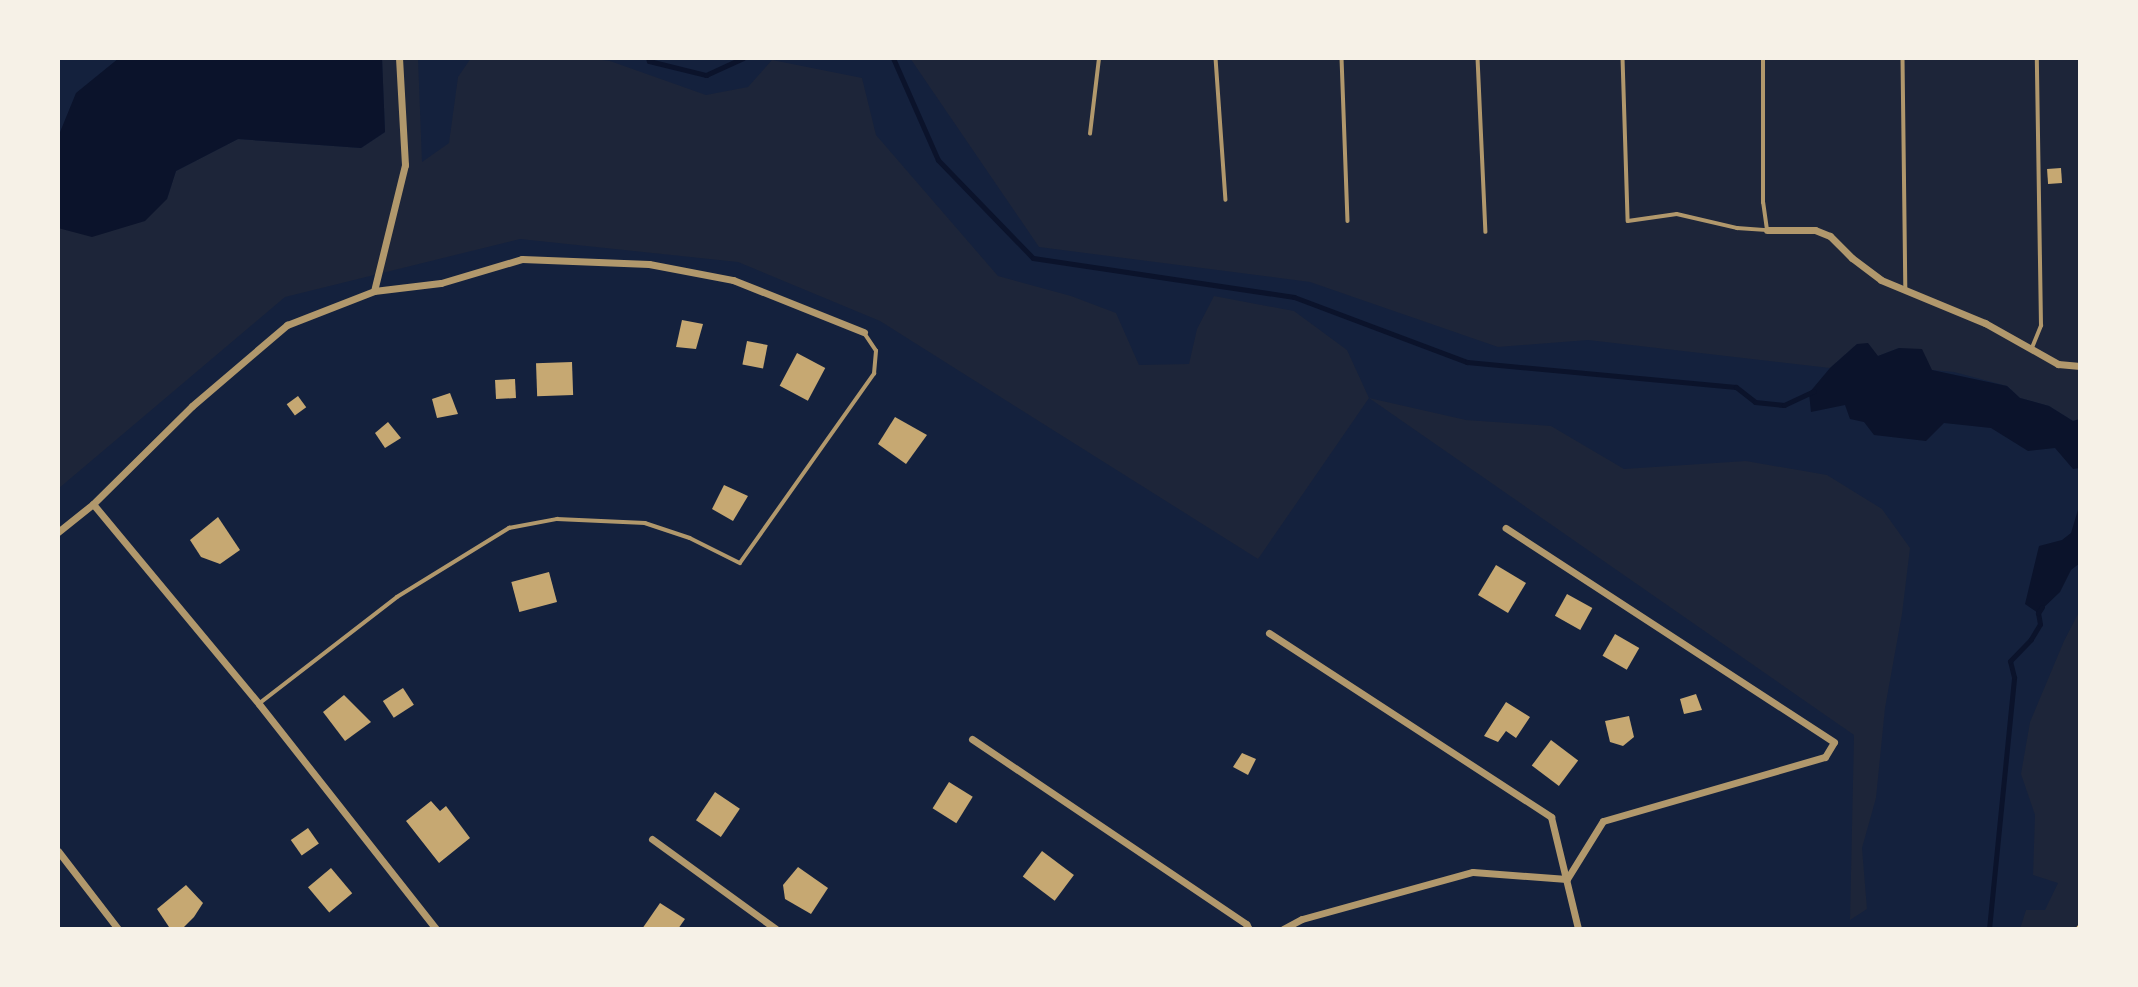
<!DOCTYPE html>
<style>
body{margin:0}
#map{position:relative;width:2138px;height:987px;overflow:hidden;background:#14213d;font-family:Rubik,sans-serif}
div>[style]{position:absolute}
.green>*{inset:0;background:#1d2539}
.water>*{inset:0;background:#0b132b}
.stream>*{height:5px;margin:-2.5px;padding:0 2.5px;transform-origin:2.5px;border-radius:2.5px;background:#0b132b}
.building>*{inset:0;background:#c6a872;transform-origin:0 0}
.path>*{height:2.5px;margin:-1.25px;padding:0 1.25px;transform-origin:1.25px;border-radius:1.25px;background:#e5c07b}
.service>*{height:3.5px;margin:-1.75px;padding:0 1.75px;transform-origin:1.75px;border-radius:1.75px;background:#b1986c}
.minor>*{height:7px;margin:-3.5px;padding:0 3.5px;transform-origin:3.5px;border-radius:3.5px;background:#b1986c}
span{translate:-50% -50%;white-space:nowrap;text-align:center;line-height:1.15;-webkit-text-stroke:7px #f6f1e7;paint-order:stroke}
.frame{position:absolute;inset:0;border:60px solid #f6f1e7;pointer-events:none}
</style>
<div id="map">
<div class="green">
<i style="clip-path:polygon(382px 58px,418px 58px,422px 162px,449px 143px,458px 77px,471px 58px,586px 58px,610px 61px,706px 95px,748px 87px,772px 60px,862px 78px,876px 135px,998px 276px,1071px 296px,1116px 313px,1139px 365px,1189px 364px,1197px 329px,1214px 296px,1294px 311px,1347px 350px,1369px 398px,1466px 420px,1551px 426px,1624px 469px,1746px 461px,1827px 475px,1882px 509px,1910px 548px,1902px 614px,1885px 708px,1876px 798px,1862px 848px,1867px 909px,1850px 920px,1854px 735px,1369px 398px,1258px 559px,880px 321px,738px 262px,520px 239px,285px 297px,58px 489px,58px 228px,167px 199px,176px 171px,238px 139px,361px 148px,385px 132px)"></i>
<i style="clip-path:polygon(910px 58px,2080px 58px,2080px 419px,2073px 421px,2049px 406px,2020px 398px,2007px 386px,1954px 372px,1932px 370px,1899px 348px,1878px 356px,1857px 344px,1830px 368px,1588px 340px,1498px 347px,1310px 282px,1039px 247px)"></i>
<i style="clip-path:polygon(2080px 610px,2080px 929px,2020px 929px,2026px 910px,2045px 910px,2058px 883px,2033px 875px,2035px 815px,2021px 774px,2030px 722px,2064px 641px)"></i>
</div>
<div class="water">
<i style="clip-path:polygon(119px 58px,382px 58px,385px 132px,361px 148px,238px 139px,176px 171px,167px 199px,145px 221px,92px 237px,58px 228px,58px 137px,76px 93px)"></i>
<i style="clip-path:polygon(1868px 343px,1878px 356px,1899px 348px,1922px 349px,1932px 370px,2007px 386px,2020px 398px,2049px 406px,2073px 421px,2080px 419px,2080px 468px,2073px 469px,2055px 448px,2028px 451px,1991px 428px,1944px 423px,1926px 441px,1874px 435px,1864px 422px,1850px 419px,1845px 405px,1811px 412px,1809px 393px,1830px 368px,1857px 344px)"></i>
<i style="clip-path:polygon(2080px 503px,2080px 563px,2071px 570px,2060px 592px,2038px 613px,2025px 604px,2039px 546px,2062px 540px,2071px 533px)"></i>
</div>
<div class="stream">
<i style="left:648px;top:58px;width:3px;rotate:72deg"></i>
<i style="left:649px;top:61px;width:59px;rotate:13.8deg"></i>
<i style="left:706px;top:75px;width:41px;rotate:-24.7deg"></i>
<i style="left:893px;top:58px;width:111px;rotate:66.2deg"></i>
<i style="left:938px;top:160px;width:136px;rotate:45.9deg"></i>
<i style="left:1033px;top:258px;width:264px;rotate:8.5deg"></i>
<i style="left:1294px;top:297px;width:185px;rotate:20.6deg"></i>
<i style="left:1467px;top:362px;width:270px;rotate:5.3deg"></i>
<i style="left:1736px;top:387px;width:24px;rotate:38deg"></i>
<i style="left:1755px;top:402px;width:29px;rotate:6deg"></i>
<i style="left:1784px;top:405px;width:33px;rotate:-25deg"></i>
<i style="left:1989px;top:929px;width:253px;rotate:-84.3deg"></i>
<i style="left:2014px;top:677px;width:16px;rotate:-104deg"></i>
<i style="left:2010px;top:661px;width:30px;rotate:-46deg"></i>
<i style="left:2031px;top:639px;width:17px;rotate:-59deg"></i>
<i style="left:2040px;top:624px;width:11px;rotate:-100deg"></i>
<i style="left:2038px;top:613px;width:7px;rotate:-56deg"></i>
</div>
<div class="building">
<i style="left:2061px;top:168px;width:15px;height:14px;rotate:86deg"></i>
<i style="clip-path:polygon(682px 320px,703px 324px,696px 349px,676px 347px)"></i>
<i style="left:747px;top:341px;width:21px;height:24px;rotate:11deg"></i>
<i style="left:797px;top:353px;width:32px;height:37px;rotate:28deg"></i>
<i style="left:572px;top:362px;width:33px;height:36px;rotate:88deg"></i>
<i style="left:515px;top:379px;width:19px;height:20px;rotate:87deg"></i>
<i style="clip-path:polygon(450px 393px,458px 414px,437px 418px,432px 399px)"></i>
<i style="left:298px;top:396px;width:14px;height:14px;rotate:54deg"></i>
<i style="clip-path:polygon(895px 417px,927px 435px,906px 464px,878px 444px)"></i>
<i style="clip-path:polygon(388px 422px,401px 438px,385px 448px,375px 433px)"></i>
<i style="clip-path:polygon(724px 485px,748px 496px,733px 521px,712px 509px)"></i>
<i style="clip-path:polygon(218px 517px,240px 550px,220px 564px,201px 557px,190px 540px)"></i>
<i style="left:1496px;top:565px;width:35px;height:35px;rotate:31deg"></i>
<i style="left:549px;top:572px;width:31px;height:39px;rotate:75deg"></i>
<i style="left:1567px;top:594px;width:29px;height:25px;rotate:29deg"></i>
<i style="left:1615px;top:634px;width:28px;height:25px;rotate:30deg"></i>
<i style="left:403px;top:688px;width:20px;height:24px;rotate:57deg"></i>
<i style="clip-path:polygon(1696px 694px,1702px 710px,1684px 714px,1680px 699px)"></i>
<i style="clip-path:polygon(344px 695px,371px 722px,345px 741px,323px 712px)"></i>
<i style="clip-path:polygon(1506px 702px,1530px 717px,1516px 738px,1506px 731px,1498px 742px,1484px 736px)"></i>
<i style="clip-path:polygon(1629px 716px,1634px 737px,1623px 746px,1610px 742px,1605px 721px)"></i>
<i style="left:1551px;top:740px;width:34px;height:32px;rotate:37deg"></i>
<i style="clip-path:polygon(1242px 753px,1256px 759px,1248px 775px,1233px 767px)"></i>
<i style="left:949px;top:782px;width:28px;height:31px;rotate:32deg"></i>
<i style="left:715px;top:792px;width:30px;height:34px;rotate:34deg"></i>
<i style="clip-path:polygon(431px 801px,440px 811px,446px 806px,470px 838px,439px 863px,406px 821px)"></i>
<i style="left:308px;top:828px;width:19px;height:21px;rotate:55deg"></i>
<i style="left:1042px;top:851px;width:40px;height:32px;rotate:37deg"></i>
<i style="clip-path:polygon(798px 867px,828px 888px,811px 914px,785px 899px,783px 885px)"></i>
<i style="left:331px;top:868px;width:33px;height:30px;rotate:50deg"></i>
<i style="clip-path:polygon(186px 885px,203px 903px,194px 917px,182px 929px,176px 929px,169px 927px,157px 909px)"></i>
<i style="clip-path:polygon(660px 903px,685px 919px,678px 929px,642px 929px)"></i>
</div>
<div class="path">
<i style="left:2076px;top:929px;width:6px;rotate:-51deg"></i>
</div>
<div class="service">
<i style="left:1216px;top:58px;width:142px;rotate:86deg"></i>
<i style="left:1342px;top:58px;width:163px;rotate:87.9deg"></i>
<i style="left:1478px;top:58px;width:174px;rotate:87.4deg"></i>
<i style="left:1623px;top:58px;width:163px;rotate:88.2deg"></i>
<i style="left:1628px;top:221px;width:49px;rotate:-8.1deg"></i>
<i style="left:1677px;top:214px;width:62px;rotate:13.1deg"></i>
<i style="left:1737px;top:228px;width:30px;rotate:4deg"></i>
<i style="left:1767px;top:230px;width:27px;rotate:-98deg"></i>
<i style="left:1763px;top:203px;width:145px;rotate:-90deg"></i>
<i style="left:1903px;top:58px;width:230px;rotate:89.3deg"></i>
<i style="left:1090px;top:134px;width:77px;rotate:-83.2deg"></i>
<i style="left:2032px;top:348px;width:24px;rotate:-68deg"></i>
<i style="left:2041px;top:326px;width:268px;rotate:-90.9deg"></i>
<i style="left:260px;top:703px;width:173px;rotate:-37.7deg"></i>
<i style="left:397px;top:597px;width:132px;rotate:-31.6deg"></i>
<i style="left:509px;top:528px;width:49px;rotate:-10.6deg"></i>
<i style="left:557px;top:519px;width:88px;rotate:2.6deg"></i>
<i style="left:645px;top:523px;width:47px;rotate:18.4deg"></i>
<i style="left:690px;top:538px;width:56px;rotate:26.6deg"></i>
<i style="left:740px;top:563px;width:232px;rotate:-54.7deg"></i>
<i style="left:874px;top:374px;width:23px;rotate:-85deg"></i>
<i style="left:876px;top:351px;width:22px;rotate:-124deg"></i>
</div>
<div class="minor">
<i style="left:1767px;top:230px;width:48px"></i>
<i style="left:1815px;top:230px;width:16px;rotate:22deg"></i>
<i style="left:1830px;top:236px;width:31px;rotate:45deg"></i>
<i style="left:1852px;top:258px;width:36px;rotate:37deg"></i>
<i style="left:1881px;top:280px;width:113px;rotate:22.5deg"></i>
<i style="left:1985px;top:323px;width:84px;rotate:29.3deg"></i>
<i style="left:2058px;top:364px;width:22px;rotate:5deg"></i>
<i style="left:374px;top:291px;width:67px;rotate:-6.8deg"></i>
<i style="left:441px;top:283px;width:84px;rotate:-16.5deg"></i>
<i style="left:522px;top:259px;width:127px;rotate:2.3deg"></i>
<i style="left:649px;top:264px;width:86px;rotate:10.8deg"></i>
<i style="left:733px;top:280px;width:141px;rotate:21.7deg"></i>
<i style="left:93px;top:504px;width:260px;rotate:50.3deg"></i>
<i style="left:259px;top:704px;width:286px;rotate:51.8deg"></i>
<i style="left:58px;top:532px;width:45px;rotate:-38.7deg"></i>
<i style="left:93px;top:504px;width:139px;rotate:-44.7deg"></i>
<i style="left:192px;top:406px;width:125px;rotate:-40.5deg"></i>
<i style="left:287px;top:325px;width:93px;rotate:-21.3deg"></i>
<i style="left:374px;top:291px;width:130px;rotate:-76.2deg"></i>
<i style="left:405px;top:165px;width:107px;rotate:-93.2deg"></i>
<i style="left:1269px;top:633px;width:337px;rotate:33.1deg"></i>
<i style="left:1551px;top:817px;width:115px;rotate:76.4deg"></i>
<i style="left:972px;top:739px;width:331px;rotate:34deg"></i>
<i style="left:1246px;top:924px;width:6px;rotate:59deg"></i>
<i style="left:652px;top:839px;width:153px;rotate:36deg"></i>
<i style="left:58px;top:851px;width:98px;rotate:52.4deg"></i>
<i style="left:1283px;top:929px;width:21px;rotate:-28deg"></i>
<i style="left:1302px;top:919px;width:177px;rotate:-15.4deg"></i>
<i style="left:1473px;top:872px;width:94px;rotate:4.3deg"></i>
<i style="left:1567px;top:879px;width:68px;rotate:-58.2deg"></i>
<i style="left:1603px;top:821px;width:231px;rotate:-16.1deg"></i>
<i style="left:1825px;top:757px;width:17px;rotate:-59deg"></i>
<i style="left:1834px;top:742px;width:392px;rotate:-146.9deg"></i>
</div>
<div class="frame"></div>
</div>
